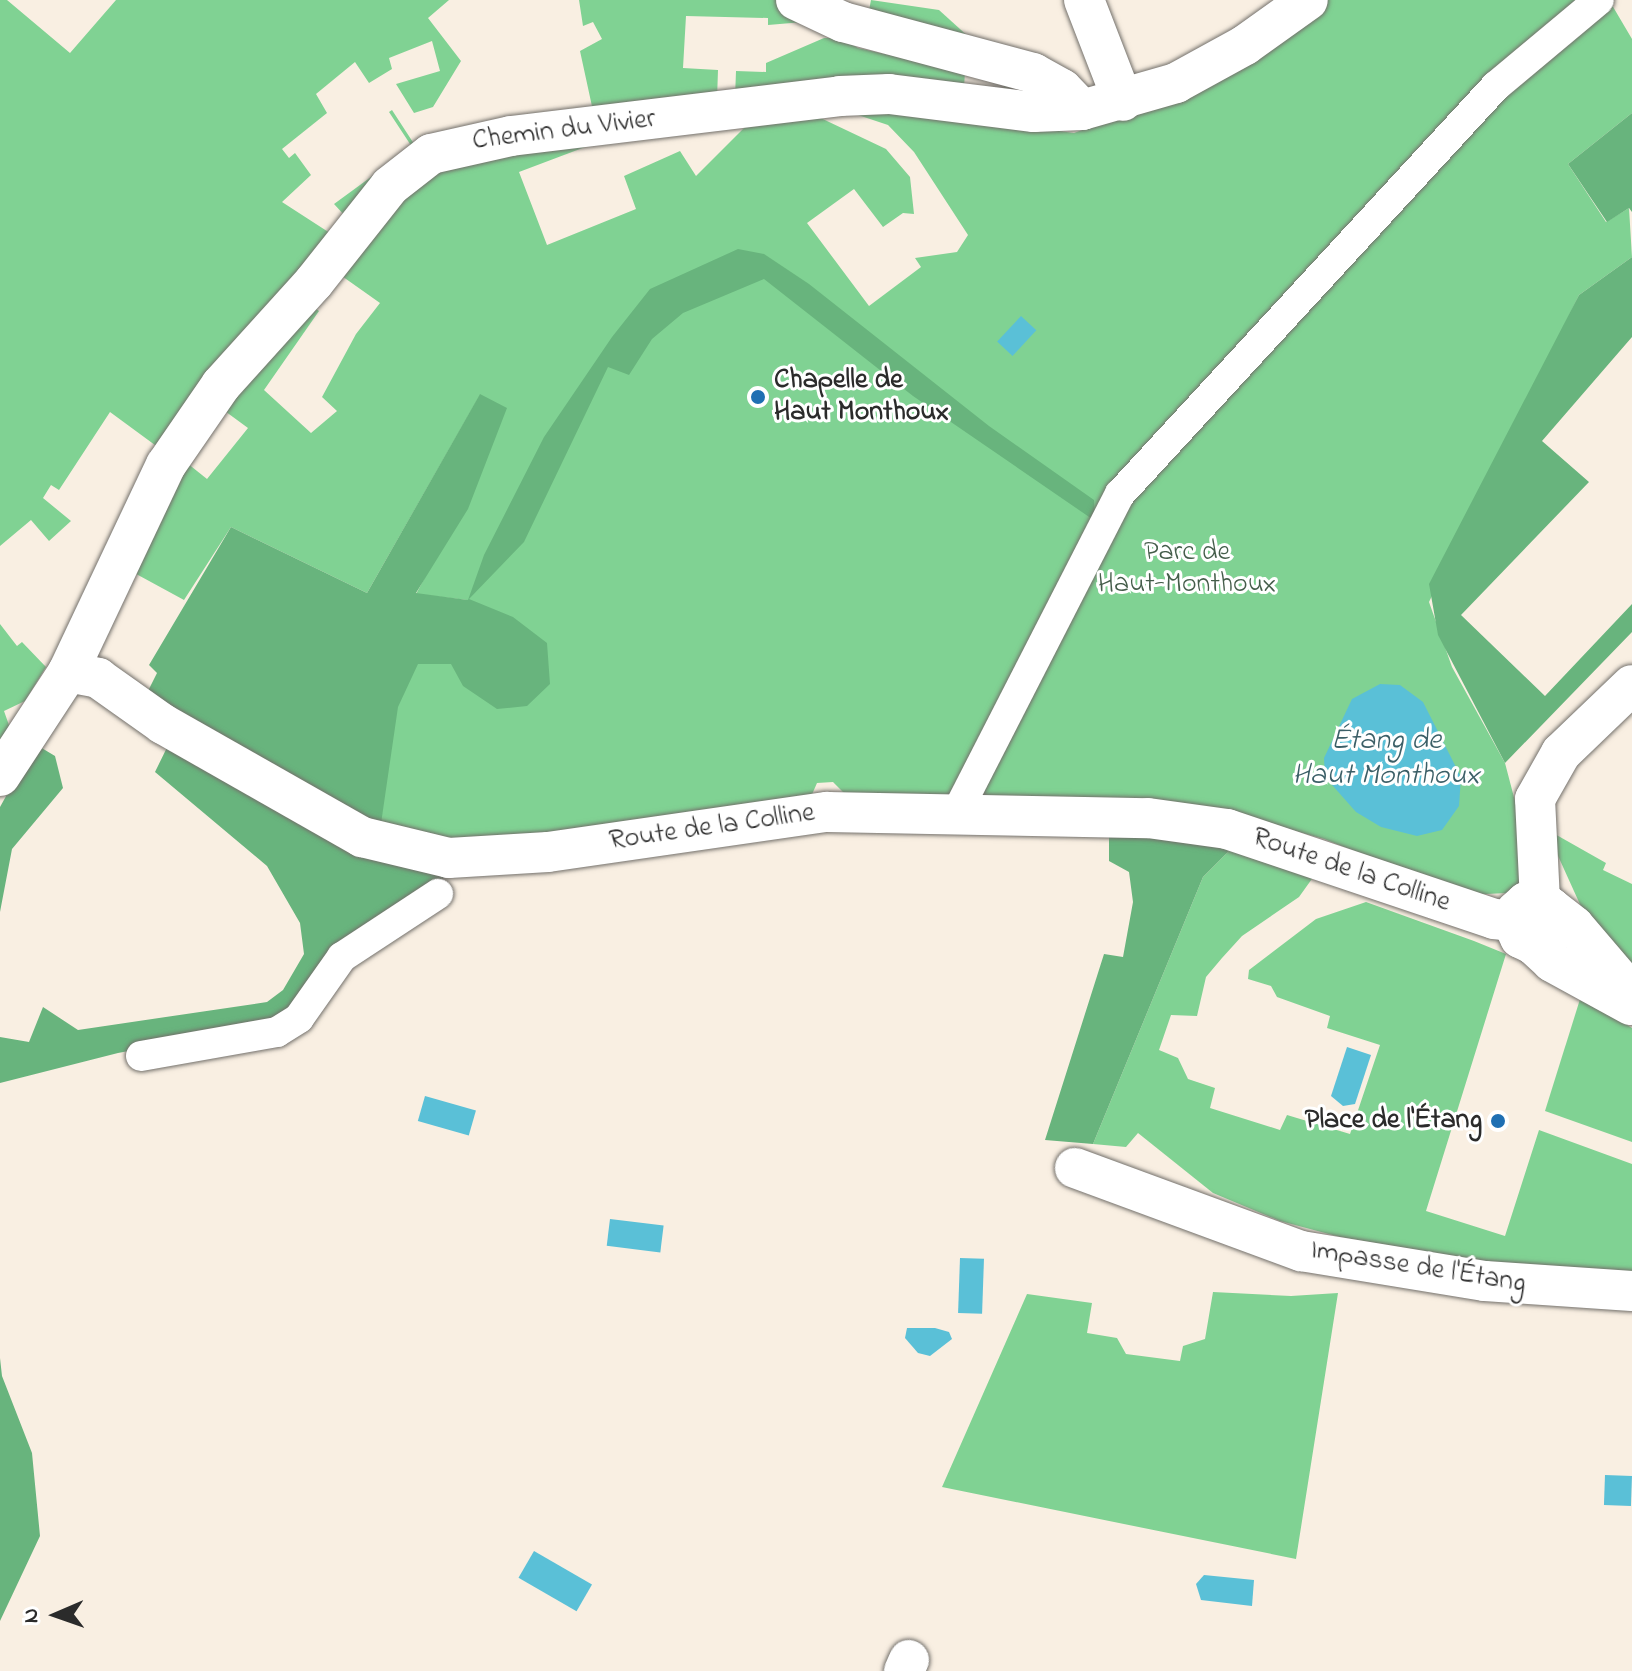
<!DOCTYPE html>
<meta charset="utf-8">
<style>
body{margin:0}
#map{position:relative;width:1632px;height:1671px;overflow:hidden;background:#f9efe2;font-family:"Indie Flower",sans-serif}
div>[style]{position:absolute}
.green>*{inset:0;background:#80d293}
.forest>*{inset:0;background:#68b47d}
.water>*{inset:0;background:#5ac0d7;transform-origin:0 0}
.roads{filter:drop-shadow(0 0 2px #73706b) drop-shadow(0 0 2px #73706b)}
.pedestrian>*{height:30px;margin:-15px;padding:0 15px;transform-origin:15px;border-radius:15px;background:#fff}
.minor>*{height:40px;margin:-20px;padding:0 20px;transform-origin:20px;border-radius:20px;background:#fff}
.dots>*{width:22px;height:22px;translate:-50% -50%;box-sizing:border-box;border:4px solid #fff;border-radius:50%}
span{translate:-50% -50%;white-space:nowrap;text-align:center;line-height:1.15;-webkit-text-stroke:6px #fff;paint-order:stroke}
.street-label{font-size:28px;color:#2b2b2b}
.poi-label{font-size:28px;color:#2b2b2b;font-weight:700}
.left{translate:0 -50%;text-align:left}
.right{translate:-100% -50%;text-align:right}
.park-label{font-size:28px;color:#445d4a}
.water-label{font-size:30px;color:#3b5f67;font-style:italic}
.north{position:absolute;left:16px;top:1575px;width:80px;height:80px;-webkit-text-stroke:6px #fff;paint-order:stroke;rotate:268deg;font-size:22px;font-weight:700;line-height:32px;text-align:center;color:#2b2b2b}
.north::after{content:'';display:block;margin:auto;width:28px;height:36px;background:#2b2b2b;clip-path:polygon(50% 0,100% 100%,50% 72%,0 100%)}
</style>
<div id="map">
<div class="green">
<i style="clip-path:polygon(0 0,7px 0,70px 53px,116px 0,449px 0,428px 18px,461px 61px,433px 107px,414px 113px,396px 84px,440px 71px,432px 41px,389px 58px,392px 69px,369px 83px,355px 62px,316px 94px,327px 113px,282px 149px,289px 158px,295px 153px,311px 175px,282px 202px,333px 235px,159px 448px,110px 412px,59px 490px,51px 485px,43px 498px,71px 521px,49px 541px,31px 520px,0 546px)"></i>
<i style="clip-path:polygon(579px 0,779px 0,815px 21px,768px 25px,768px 18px,686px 16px,683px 68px,718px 70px,717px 100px,593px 111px,580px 51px,602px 39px,593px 22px,583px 26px)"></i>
<i style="clip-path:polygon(871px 0,939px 10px,971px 39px,868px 16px)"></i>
<i style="clip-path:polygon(1326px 0,1609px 0,1632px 39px,1632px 113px,1568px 164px,1606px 222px,1629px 208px,1632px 257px,1579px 295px,1429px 602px,1452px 667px,1505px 763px,1516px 805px,1522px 869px,1518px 886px,1507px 893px,1466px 895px,1324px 839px,1250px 818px,978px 798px,974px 789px,953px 787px,947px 798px,845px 794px,833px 782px,817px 783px,810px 799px,600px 830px,453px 841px,349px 819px,389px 639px,467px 600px,416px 594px,431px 566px,480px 395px,367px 593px,231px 527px,184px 600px,127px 569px,182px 459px,207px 479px,248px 428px,218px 406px,309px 304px,319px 311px,264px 390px,311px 433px,337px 411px,322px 397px,356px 334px,380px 303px,339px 274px,341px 261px,435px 165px,609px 138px,519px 172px,547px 245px,636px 209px,624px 176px,680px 151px,696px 176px,745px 127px,808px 112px,886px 149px,910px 177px,914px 214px,903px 213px,883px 227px,854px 189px,807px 223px,869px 306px,921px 267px,915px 258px,957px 252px,968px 235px,914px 152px,888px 125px,852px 113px,938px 114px,1074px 133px,1176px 95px)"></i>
<i style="clip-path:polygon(824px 38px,841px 38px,858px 48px,965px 72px,964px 87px,1000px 93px,1008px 80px,1034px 88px,1028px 96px,1014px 98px,886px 82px,735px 98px,736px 71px,766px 72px,766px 63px)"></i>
<i style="clip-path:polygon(392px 110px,418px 150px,346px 217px,334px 204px,412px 147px,389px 112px)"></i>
<i style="clip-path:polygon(0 624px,17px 646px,22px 642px,46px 667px,25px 701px,4px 711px,10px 728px,0 745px)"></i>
<i style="clip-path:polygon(1553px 833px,1606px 863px,1603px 870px,1632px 884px,1632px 971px,1583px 911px,1554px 847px)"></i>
<i style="clip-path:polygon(1234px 846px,1314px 876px,1299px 897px,1242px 936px,1222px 958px,1206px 977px,1197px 1016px,1171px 1015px,1159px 1050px,1178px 1058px,1188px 1079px,1215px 1088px,1210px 1108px,1280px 1130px,1287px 1115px,1350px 1134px,1380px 1045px,1327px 1028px,1330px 1016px,1277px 997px,1271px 986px,1248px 979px,1249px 970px,1316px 919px,1366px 902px,1474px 941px,1506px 954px,1426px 1211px,1505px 1236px,1539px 1130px,1632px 1164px,1632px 1272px,1496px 1264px,1340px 1237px,1280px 1221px,1213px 1193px,1138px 1133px,1126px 1147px,1093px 1144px,1203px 877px)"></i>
<i style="clip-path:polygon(1581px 996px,1632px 1028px,1632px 1142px,1545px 1111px)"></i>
<i style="clip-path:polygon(1213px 1292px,1291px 1296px,1338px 1293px,1296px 1559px,942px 1487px,1027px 1294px,1092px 1303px,1087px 1333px,1117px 1338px,1126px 1354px,1180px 1361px,1183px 1346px,1205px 1339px)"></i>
</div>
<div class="forest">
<i style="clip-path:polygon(1632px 113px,1632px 212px,1629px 208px,1607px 222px,1568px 164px)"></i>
<i style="clip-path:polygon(738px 249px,764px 254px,809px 284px,989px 426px,1094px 500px,1095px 521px,913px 396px,764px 279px,683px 313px,652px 339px,629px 375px,608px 367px,524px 542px,469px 599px,513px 617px,547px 643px,550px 684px,527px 706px,497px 709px,463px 686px,451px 664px,418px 664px,398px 707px,376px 858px,445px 876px,438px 885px,271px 1024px,118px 1053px,0 1083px,0 1037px,29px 1042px,43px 1007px,78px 1030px,267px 1002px,283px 990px,304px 954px,300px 923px,267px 866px,155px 772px,179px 723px,147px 693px,157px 673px,149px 665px,231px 527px,367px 593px,480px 394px,507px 408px,468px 509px,416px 593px,468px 600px,484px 555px,544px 437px,612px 337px,650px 289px)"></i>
<i style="clip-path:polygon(1632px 257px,1632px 337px,1542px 441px,1589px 482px,1461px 615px,1545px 696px,1632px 604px,1632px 632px,1505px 763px,1438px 635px,1429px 584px,1579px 295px)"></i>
<i style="clip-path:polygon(35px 744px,55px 756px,63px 788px,12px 849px,0 912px,0 807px)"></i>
<i style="clip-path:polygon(1109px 827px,1234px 846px,1203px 877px,1093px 1144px,1045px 1140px,1104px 954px,1123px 957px,1133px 902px,1129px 872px,1109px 861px)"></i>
<i style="clip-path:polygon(0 1358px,2px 1376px,32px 1453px,40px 1536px,0 1621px)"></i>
</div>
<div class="water">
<i style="left:1021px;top:316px;width:21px;height:35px;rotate:43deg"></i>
<i style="clip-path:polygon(1380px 684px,1400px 685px,1423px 702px,1461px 777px,1459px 806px,1442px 830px,1417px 836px,1381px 827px,1356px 812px,1325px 777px,1324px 758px,1352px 699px)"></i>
<i style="clip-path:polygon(1347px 1047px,1371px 1055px,1355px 1104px,1343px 1106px,1331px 1096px)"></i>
<i style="left:425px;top:1096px;width:53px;height:26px;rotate:16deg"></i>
<i style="left:610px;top:1219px;width:54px;height:27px;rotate:7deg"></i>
<i style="left:960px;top:1258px;width:24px;height:55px;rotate:2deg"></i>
<i style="clip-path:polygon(907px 1328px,935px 1328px,949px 1332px,952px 1339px,930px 1356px,918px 1353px,905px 1338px)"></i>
<i style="left:1605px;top:1475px;width:27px;height:30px;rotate:2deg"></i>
<i style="left:534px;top:1551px;width:67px;height:31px;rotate:30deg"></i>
<i style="clip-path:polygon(1204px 1575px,1254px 1580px,1252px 1606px,1201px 1600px,1196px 1584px)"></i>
</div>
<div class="roads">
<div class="pedestrian">
<i style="left:957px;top:812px;width:357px;rotate:-62.9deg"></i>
<i style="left:1120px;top:494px;width:555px;rotate:-47.34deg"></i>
<i style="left:1496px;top:86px;width:134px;rotate:-39.9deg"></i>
<i style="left:141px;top:1056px;width:138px;rotate:-10deg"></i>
<i style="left:277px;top:1032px;width:26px;rotate:-32deg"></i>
<i style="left:299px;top:1018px;width:75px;rotate:-54.8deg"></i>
<i style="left:342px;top:957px;width:115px;rotate:-33.3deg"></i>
</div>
<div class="minor">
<i style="left:796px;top:0;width:52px;rotate:25.1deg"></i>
<i style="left:843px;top:22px;width:197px;rotate:15deg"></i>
<i style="left:1033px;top:73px;width:33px;rotate:29deg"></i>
<i style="left:1062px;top:89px;width:29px;rotate:46deg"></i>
<i style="left:1084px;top:0;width:108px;rotate:68.9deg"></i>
<i style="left:68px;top:672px;width:229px;rotate:-64.7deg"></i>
<i style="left:166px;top:465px;width:97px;rotate:-55.5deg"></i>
<i style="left:221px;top:385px;width:139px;rotate:-47.9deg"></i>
<i style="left:314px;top:282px;width:122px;rotate:-51.6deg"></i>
<i style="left:390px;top:186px;width:52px;rotate:-38deg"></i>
<i style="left:431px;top:154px;width:82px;rotate:-12.7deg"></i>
<i style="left:511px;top:136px;width:331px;rotate:-6.9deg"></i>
<i style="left:840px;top:96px;width:49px;rotate:-2.3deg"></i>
<i style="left:889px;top:94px;width:146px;rotate:7.1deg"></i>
<i style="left:1034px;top:112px;width:48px;rotate:-2.4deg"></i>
<i style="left:1082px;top:110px;width:98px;rotate:-16deg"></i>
<i style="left:1176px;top:83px;width:79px;rotate:-28.8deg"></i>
<i style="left:1245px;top:45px;width:77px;rotate:-35.5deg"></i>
<i style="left:0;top:776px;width:124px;rotate:-56.8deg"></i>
<i style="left:68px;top:672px;width:31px;rotate:11deg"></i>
<i style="left:98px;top:678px;width:80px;rotate:35.3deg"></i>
<i style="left:163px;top:724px;width:229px;rotate:29.6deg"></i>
<i style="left:362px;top:837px;width:89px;rotate:13.6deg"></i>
<i style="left:449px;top:858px;width:99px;rotate:-3.5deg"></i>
<i style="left:548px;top:852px;width:282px;rotate:-8.2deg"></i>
<i style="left:827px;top:812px;width:321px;rotate:1.1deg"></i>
<i style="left:1148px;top:818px;width:80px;rotate:7.9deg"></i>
<i style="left:1227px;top:829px;width:282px;rotate:18.6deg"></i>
<i style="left:1494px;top:919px;width:20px;rotate:6deg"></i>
<i style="left:1540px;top:901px;width:102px;rotate:-92.8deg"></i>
<i style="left:1535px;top:799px;width:53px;rotate:-60.5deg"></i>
<i style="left:1561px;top:753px;width:98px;rotate:-43.8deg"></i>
<i style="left:1551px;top:908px;width:21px;rotate:76deg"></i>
<i style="left:1556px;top:928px;width:15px;rotate:127deg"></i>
<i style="left:1547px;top:940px;width:15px;rotate:164deg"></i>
<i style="left:1533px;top:944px;width:14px;rotate:-155deg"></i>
<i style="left:1520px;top:938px;width:14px;rotate:-115deg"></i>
<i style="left:1514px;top:925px;width:14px;rotate:-82deg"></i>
<i style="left:1516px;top:911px;width:13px;rotate:-42deg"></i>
<i style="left:1526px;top:902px;width:20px;rotate:6deg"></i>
<i style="left:1546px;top:904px;width:6px;rotate:39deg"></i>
<i style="left:1551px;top:908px;width:29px;rotate:38deg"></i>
<i style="left:1574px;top:926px;width:89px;rotate:49.5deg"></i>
<i style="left:1533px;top:944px;width:26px;rotate:43deg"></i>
<i style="left:1552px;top:962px;width:90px;rotate:28.6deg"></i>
<i style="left:1075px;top:1168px;width:241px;rotate:20.2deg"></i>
<i style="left:1301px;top:1251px;width:186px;rotate:9.3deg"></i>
<i style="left:1485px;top:1281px;width:147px;rotate:3.9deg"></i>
<i style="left:904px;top:1671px;width:12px;rotate:-66deg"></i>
</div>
</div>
<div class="dots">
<i style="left:758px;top:397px;background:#1f6fb2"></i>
<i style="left:1498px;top:1121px;background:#1f6fb2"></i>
</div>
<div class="street-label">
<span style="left:564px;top:131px;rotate:-7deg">Chemin du Vivier</span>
<span style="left:712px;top:828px;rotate:-8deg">Route de la Colline</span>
<span style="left:1351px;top:871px;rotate:19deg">Route de la Colline</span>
<span style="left:1418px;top:1268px;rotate:9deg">Impasse de l'Étang</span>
</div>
<div class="poi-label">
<span class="left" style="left:774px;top:397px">Chapelle de<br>Haut Monthoux</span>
<span class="right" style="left:1482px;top:1121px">Place de l'Étang</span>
</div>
<div class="park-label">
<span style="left:1187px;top:569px">Parc de<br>Haut-Monthoux</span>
</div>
<div class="water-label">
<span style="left:1386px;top:758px">Étang de<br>Haut Monthoux</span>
</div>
<div class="north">N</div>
</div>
